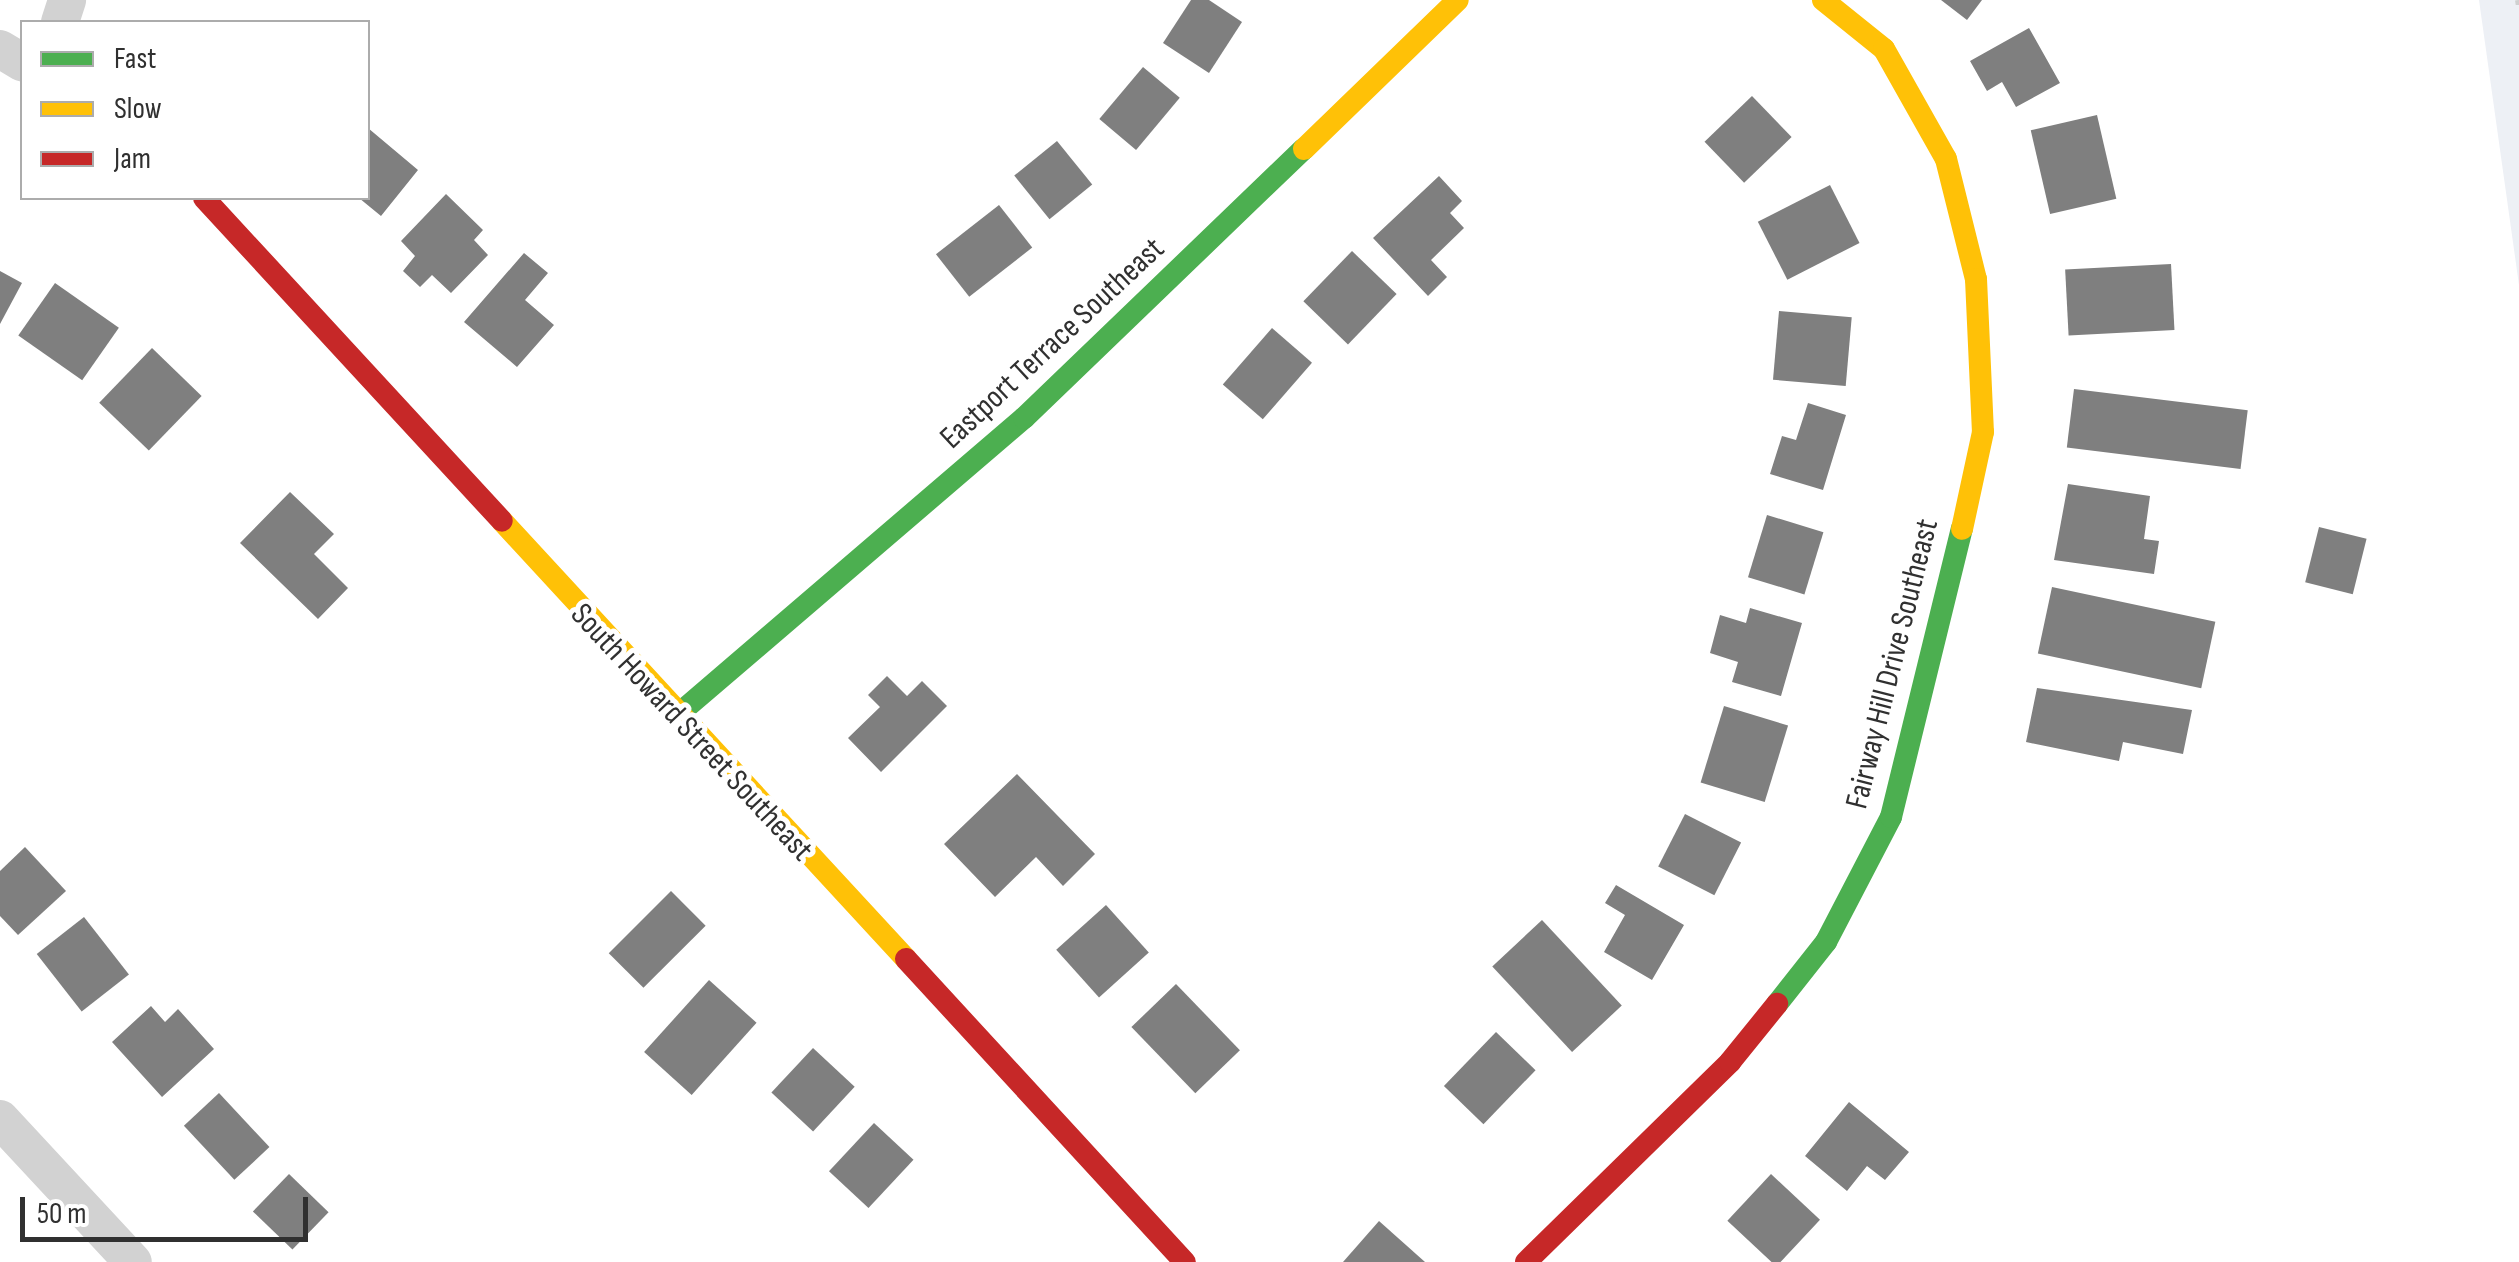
<!DOCTYPE html>
<style>
body{margin:0}
#map{position:relative;width:2519px;height:1262px;overflow:hidden;background:#fff;font-family:"Sofia Sans Condensed",sans-serif}
div>[style]{position:absolute}
.green>*{inset:0;background:#edf0f5}
.building>*{inset:0;background:#7f7f7f;transform-origin:0 0}
.path>*{height:6px;margin-top:-3px;transform-origin:0;background:repeating-linear-gradient(90deg,#d0d0d0 0 5px,transparent 0 10px)}
.street>*{height:38px;margin:-19px;padding:0 19px;transform-origin:19px;border-radius:19px;background:#d2d2d2}
.fast>*{height:22px;margin:-11px;padding:0 11px;transform-origin:11px;border-radius:11px;background:#4caf50}
.slow>*{height:22px;margin:-11px;padding:0 11px;transform-origin:11px;border-radius:11px;background:#ffc107}
.jam>*{height:22px;margin:-11px;padding:0 11px;transform-origin:11px;border-radius:11px;background:#c62828}
span{translate:-50% -50%;white-space:nowrap;text-align:center;line-height:1.15;-webkit-text-stroke:10px #fff;paint-order:stroke}
.street-label{font-size:32px;color:#303030}
.legend{position:absolute;left:20px;top:20px;width:350px;height:180px;box-sizing:border-box;background:#fff;border:2px solid #acacac;margin:0;padding:12px 18px;list-style:none;font-size:30px;color:#303030}
.legend li{display:flex;align-items:center;gap:20px;height:50px}
.legend b{width:50px;border:2px solid #acacac}
.scale{position:absolute;left:20px;top:1197px;width:288px;height:45px;box-sizing:border-box;border:5px solid #303030;border-top:0;padding-left:12px;font-size:30px;line-height:35px;white-space:nowrap;color:#303030;-webkit-text-stroke:8px #fff;paint-order:stroke}
</style>
<div id="map">
<div class="green">
<i style="clip-path:polygon(2479px 0,2519px 0,2519px 285px)"></i>
</div>
<div class="building">
<i style="clip-path:polygon(1191px 0,1209px 0,1242px 22px,1209px 73px,1163px 43px)"></i>
<i style="clip-path:polygon(1941px 0,1982px 0,1967px 20px)"></i>
<i style="clip-path:polygon(2029px 28px,2060px 83px,2016px 107px,2002px 82px,1987px 91px,1970px 61px)"></i>
<i style="left:1143px;top:67px;width:48px;height:68px;rotate:40deg"></i>
<i style="left:1752px;top:96px;width:57px;height:66px;rotate:46deg"></i>
<i style="left:2097px;top:115px;width:86px;height:68px;rotate:77deg"></i>
<i style="clip-path:polygon(368px 128px,418px 170px,381px 216px,359px 198px,368px 198px)"></i>
<i style="left:1057px;top:141px;width:56px;height:55px;rotate:51deg"></i>
<i style="clip-path:polygon(1439px 176px,1462px 201px,1450px 213px,1464px 228px,1431px 260px,1447px 277px,1428px 296px,1373px 238px)"></i>
<i style="left:1830px;top:185px;width:65px;height:81px;rotate:63deg"></i>
<i style="clip-path:polygon(446px 194px,483px 230px,474px 240px,488px 255px,451px 293px,432px 275px,420px 287px,403px 271px,415px 256px,401px 241px)"></i>
<i style="left:999px;top:205px;width:54px;height:80px;rotate:52deg"></i>
<i style="left:1352px;top:251px;width:62px;height:70px;rotate:44deg"></i>
<i style="clip-path:polygon(524px 253px,548px 273px,525px 300px,554px 325px,517px 367px,464px 322px)"></i>
<i style="left:2171px;top:264px;width:66px;height:106px;rotate:87deg"></i>
<i style="clip-path:polygon(0 271px,22px 283px,0 324px)"></i>
<i style="left:55px;top:283px;width:78px;height:64px;rotate:35deg"></i>
<i style="left:1779px;top:311px;width:73px;height:69px;rotate:5deg"></i>
<i style="left:1272px;top:328px;width:53px;height:75px;rotate:41deg"></i>
<i style="left:152px;top:348px;width:69px;height:76px;rotate:44deg"></i>
<i style="left:2074px;top:389px;width:175px;height:59px;rotate:7deg"></i>
<i style="clip-path:polygon(1808px 403px,1846px 415px,1823px 490px,1770px 474px,1782px 436px,1796px 440px)"></i>
<i style="clip-path:polygon(2068px 484px,2150px 496px,2144px 539px,2159px 541px,2154px 574px,2054px 560px)"></i>
<i style="clip-path:polygon(290px 492px,334px 534px,314px 554px,348px 588px,318px 619px,240px 543px)"></i>
<i style="left:1767px;top:515px;width:59px;height:65px;rotate:17deg"></i>
<i style="left:2319px;top:527px;width:49px;height:57px;rotate:14deg"></i>
<i style="left:2052px;top:587px;width:167px;height:68px;rotate:12deg"></i>
<i style="clip-path:polygon(1750px 608px,1802px 623px,1781px 696px,1732px 682px,1738px 662px,1710px 653px,1720px 615px,1746px 623px)"></i>
<i style="clip-path:polygon(887px 676px,907px 696px,922px 681px,947px 706px,881px 772px,848px 738px,880px 707px,868px 695px)"></i>
<i style="clip-path:polygon(2037px 688px,2192px 710px,2183px 754px,2123px 742px,2119px 761px,2026px 742px)"></i>
<i style="left:1724px;top:706px;width:67px;height:80px;rotate:17deg"></i>
<i style="clip-path:polygon(1017px 774px,1095px 854px,1063px 886px,1036px 857px,995px 897px,944px 844px)"></i>
<i style="left:1685px;top:814px;width:63px;height:59px;rotate:27deg"></i>
<i style="clip-path:polygon(25px 847px,66px 891px,18px 935px,0 916px,0 871px)"></i>
<i style="clip-path:polygon(1616px 885px,1684px 925px,1652px 980px,1604px 952px,1625px 915px,1605px 903px)"></i>
<i style="left:671px;top:891px;width:49px;height:88px;rotate:45deg"></i>
<i style="left:1106px;top:905px;width:64px;height:67px;rotate:48deg"></i>
<i style="left:84px;top:917px;width:73px;height:60px;rotate:52deg"></i>
<i style="left:1542px;top:920px;width:117px;height:68px;rotate:47deg"></i>
<i style="left:709px;top:980px;width:64px;height:97px;rotate:42deg"></i>
<i style="left:1176px;top:984px;width:92px;height:62px;rotate:46deg"></i>
<i style="clip-path:polygon(151px 1006px,165px 1022px,178px 1009px,214px 1049px,162px 1097px,112px 1042px)"></i>
<i style="left:1496px;top:1032px;width:55px;height:75px;rotate:44deg"></i>
<i style="left:813px;top:1048px;width:57px;height:61px;rotate:43deg"></i>
<i style="left:219px;top:1093px;width:74px;height:48px;rotate:47deg"></i>
<i style="clip-path:polygon(1849px 1102px,1909px 1152px,1885px 1180px,1867px 1166px,1847px 1191px,1805px 1156px)"></i>
<i style="left:874px;top:1123px;width:54px;height:66px;rotate:43deg"></i>
<i style="left:289px;top:1174px;width:55px;height:52px;rotate:44deg"></i>
<i style="left:1771px;top:1174px;width:67px;height:64px;rotate:43deg"></i>
<i style="clip-path:polygon(1379px 1221px,1425px 1262px,1343px 1262px)"></i>
</div>
<div class="path">
<i style="left:2518px;top:0;width:6px;rotate:81deg"></i>
</div>
<div class="street">
<i style="left:60px;top:22px;width:23px;rotate:-72deg"></i>
<i style="left:0;top:49px;width:26px;rotate:31deg"></i>
<i style="left:0;top:1119px;width:195px;rotate:47.1deg"></i>
</div>
<div class="fast">
<i style="left:675px;top:717px;width:460px;rotate:-40.6deg"></i>
<i style="left:1024px;top:418px;width:388px;rotate:-43.9deg"></i>
<i style="left:1777px;top:1004px;width:79px;rotate:-51.7deg"></i>
<i style="left:1826px;top:942px;width:141px;rotate:-62.5deg"></i>
<i style="left:1891px;top:817px;width:297px;rotate:-76.2deg"></i>
</div>
<div class="slow">
<i style="left:1823px;top:0;width:78px;rotate:38.8deg"></i>
<i style="left:1884px;top:49px;width:126px;rotate:60.6deg"></i>
<i style="left:1946px;top:159px;width:124px;rotate:76deg"></i>
<i style="left:1976px;top:279px;width:153px;rotate:87.4deg"></i>
<i style="left:1983px;top:432px;width:99px;rotate:102.2deg"></i>
<i style="left:1304px;top:149px;width:214px;rotate:-44.1deg"></i>
<i style="left:502px;top:521px;width:596px;rotate:47.31deg"></i>
</div>
<div class="jam">
<i style="left:204px;top:198px;width:439px;rotate:47.3deg"></i>
<i style="left:906px;top:959px;width:412px;rotate:47.4deg"></i>
<i style="left:1526px;top:1262px;width:286px;rotate:-44.4deg"></i>
<i style="left:1730px;top:1062px;width:75px;rotate:-51deg"></i>
</div>
<div class="street-label">
<span style="left:1053px;top:344px;rotate:-43deg">Eastport Terrace Southeast</span>
<span style="left:1893px;top:664px;rotate:-76deg">Fairway Hill Drive Southeast</span>
<span style="left:691px;top:733px;rotate:47deg">South Howard Street Southeast</span>
</div>
<ul class="legend">
<li><b style="height:12px;background:#4caf50"></b>Fast</li>
<li><b style="height:12px;background:#ffc107"></b>Slow</li>
<li><b style="height:12px;background:#c62828"></b>Jam</li>
</ul>
<div class="scale">50 m</div>
</div>
